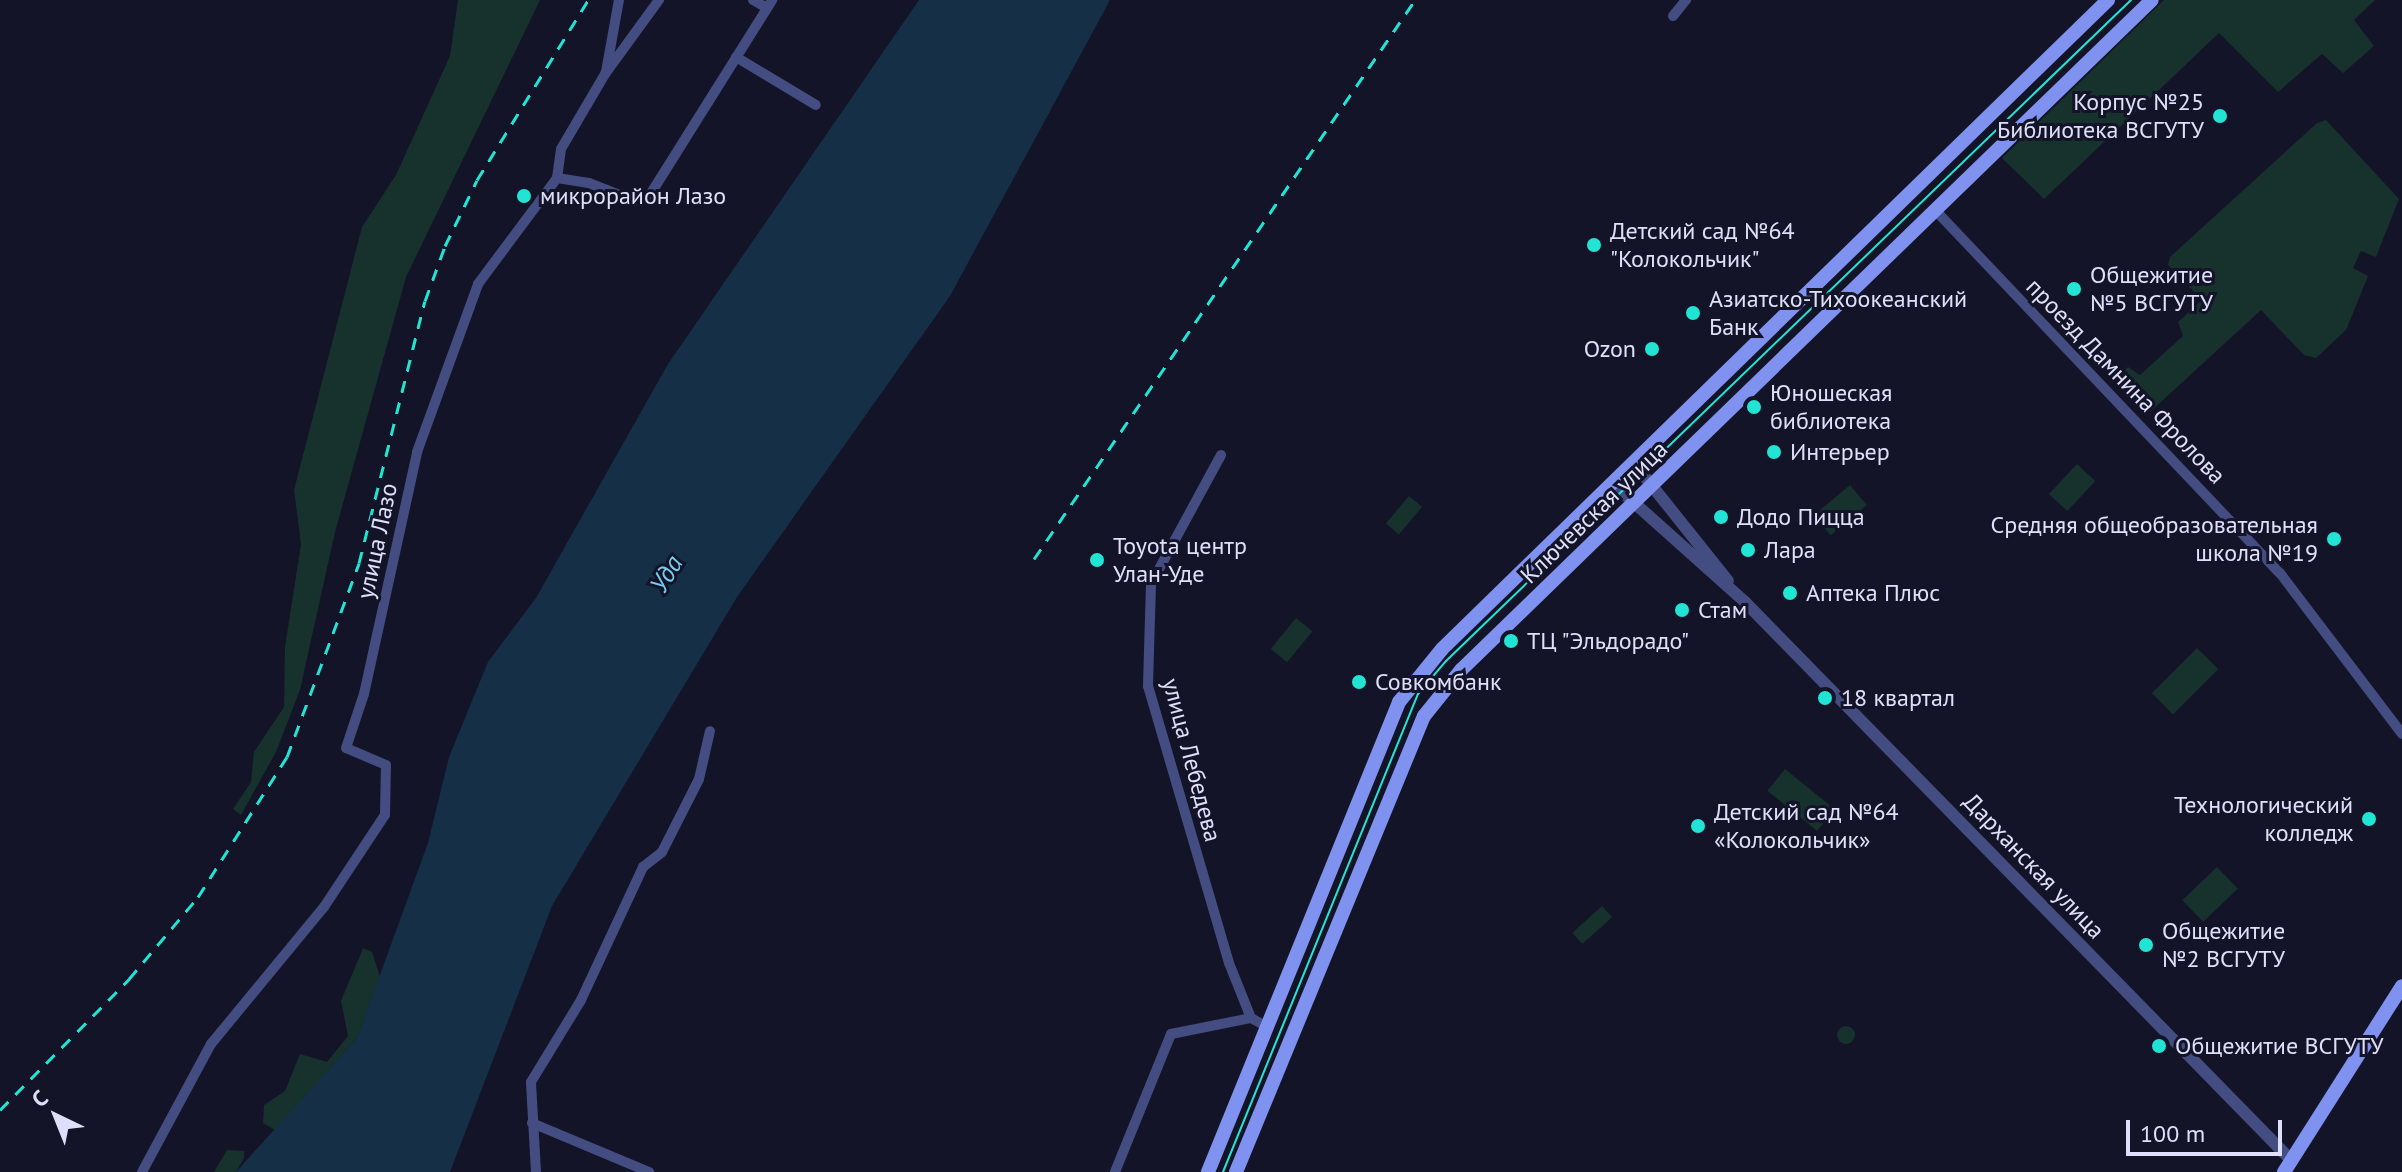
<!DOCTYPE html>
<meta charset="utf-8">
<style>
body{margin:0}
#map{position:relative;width:2402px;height:1172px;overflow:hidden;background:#141428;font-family:"PT Sans",sans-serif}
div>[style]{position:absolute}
.green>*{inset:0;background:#17312c;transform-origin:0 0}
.round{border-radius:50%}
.water>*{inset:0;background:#142f46}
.minor>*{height:10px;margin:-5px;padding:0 5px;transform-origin:5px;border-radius:5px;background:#444d81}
.tertiary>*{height:12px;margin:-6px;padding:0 6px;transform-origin:6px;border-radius:6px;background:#444d81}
.secondary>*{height:14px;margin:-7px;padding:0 7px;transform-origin:7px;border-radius:7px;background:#8092f0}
.tram>*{height:2px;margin:-1px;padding:0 1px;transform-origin:1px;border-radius:1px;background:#21e4d5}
.rail>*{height:3px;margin-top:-1.5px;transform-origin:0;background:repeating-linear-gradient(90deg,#21e4d5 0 12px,transparent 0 22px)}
.dots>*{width:22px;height:22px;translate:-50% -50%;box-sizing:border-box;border:4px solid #141428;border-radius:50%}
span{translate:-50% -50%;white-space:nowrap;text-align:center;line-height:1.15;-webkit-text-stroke:6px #141428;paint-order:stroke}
.poi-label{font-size:24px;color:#dee0fb}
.right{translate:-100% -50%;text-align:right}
.left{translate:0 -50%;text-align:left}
.street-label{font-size:24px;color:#dee0fb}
.water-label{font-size:26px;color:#78cdef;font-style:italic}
.north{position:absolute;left:16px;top:1076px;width:80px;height:80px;-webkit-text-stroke:6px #141428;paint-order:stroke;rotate:317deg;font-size:22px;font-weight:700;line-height:32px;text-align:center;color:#dee0fb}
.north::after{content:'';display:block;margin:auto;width:28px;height:36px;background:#dee0fb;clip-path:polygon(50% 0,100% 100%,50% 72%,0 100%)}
.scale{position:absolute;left:2126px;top:1120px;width:156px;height:36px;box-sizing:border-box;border:4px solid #dee0fb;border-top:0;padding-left:10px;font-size:24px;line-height:28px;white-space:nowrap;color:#dee0fb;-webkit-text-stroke:6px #141428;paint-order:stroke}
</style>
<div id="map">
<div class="green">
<i style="clip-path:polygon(458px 0,540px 0,406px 277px,335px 532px,300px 690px,276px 752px,241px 815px,233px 809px,251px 782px,254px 752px,284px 707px,285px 647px,301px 544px,294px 490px,362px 227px,396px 175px,450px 56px)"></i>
<i style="clip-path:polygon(2164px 0,2375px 0,2354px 20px,2374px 46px,2343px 73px,2322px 54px,2278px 92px,2219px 33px,2044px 199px,2002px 158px)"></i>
<i style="clip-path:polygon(2326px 120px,2399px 199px,2376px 257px,2361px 251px,2353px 268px,2368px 276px,2346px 330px,2316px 358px,2304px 355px,2261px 310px,2150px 412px,2116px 378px,2128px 367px,2140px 375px,2183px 336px,2178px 322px,2202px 300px,2168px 265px,2170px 257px,2317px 123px)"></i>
<i style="left:2077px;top:464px;width:25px;height:41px;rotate:43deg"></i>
<i style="left:1850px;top:485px;width:26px;height:47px;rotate:50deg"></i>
<i style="left:1409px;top:496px;width:17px;height:36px;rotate:40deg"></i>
<i style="left:1296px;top:618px;width:21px;height:40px;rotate:39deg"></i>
<i style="left:2197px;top:648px;width:30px;height:64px;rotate:45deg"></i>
<i style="left:1785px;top:769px;width:64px;height:28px;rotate:39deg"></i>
<i style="left:2217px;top:867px;width:30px;height:48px;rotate:46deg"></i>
<i style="left:1602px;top:906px;width:15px;height:40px;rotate:48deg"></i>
<i style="clip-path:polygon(363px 948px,372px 952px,380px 977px,357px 1038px,275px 1130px,263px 1123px,264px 1105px,285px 1091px,300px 1054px,327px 1062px,348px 1036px,341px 1001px)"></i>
<i class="round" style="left:1837px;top:1026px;width:18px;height:18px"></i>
<i style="clip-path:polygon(227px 1150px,244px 1151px,244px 1158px,236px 1172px,214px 1172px)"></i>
</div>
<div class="water">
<i style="clip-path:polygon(919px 0,1110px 0,950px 296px,737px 597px,552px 906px,450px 1172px,236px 1172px,357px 1038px,428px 843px,449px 757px,488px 662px,536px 598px,668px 364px)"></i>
</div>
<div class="minor">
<i style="left:753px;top:0;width:16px;rotate:30deg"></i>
<i style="left:1673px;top:16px;width:21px;rotate:-51deg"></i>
<i style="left:736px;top:57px;width:93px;rotate:31deg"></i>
<i style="left:606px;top:72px;width:73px;rotate:-79.8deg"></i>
<i style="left:557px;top:178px;width:32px;rotate:9deg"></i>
<i style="left:589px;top:183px;width:49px;rotate:21.4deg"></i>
<i style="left:635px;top:201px;width:13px;rotate:-13deg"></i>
<i style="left:648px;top:198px;width:234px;rotate:-57.9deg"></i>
<i style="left:557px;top:178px;width:29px;rotate:-82deg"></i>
<i style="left:561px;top:149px;width:87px;rotate:-59.6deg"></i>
<i style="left:605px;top:74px;width:92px;rotate:-53.9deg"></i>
<i style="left:1936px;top:211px;width:499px;rotate:46.5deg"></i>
<i style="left:2280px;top:573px;width:202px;rotate:52.8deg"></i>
<i style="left:1221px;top:455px;width:147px;rotate:118.5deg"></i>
<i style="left:1151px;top:584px;width:102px;rotate:91.7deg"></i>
<i style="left:1148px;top:686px;width:289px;rotate:73.7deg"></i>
<i style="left:1229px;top:963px;width:59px;rotate:68.2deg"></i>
<i style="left:1251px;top:1018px;width:18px;rotate:29deg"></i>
<i style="left:532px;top:1123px;width:127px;rotate:22.7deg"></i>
<i style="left:142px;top:1172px;width:145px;rotate:-61.7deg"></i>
<i style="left:211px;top:1044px;width:178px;rotate:-50.5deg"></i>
<i style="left:324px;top:907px;width:110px;rotate:-56.5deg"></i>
<i style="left:385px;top:815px;width:50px;rotate:-88.9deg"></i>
<i style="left:386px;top:765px;width:43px;rotate:-157deg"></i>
<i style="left:346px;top:748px;width:57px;rotate:-71.6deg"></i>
<i style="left:364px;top:694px;width:248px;rotate:-77.6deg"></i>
<i style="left:417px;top:452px;width:179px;rotate:-70deg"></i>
<i style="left:478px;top:284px;width:132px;rotate:-53.3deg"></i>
<i style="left:536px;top:1172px;width:90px;rotate:-93.2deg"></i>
<i style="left:531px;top:1082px;width:96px;rotate:-58.6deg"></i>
<i style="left:581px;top:1000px;width:147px;rotate:-65deg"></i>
<i style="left:643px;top:867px;width:24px;rotate:-38deg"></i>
<i style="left:662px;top:852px;width:82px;rotate:-63.1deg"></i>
<i style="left:699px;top:779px;width:49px;rotate:-77.1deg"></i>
<i style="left:1115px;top:1172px;width:149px;rotate:-67.9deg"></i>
<i style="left:1171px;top:1034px;width:82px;rotate:-11.3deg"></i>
</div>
<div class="tertiary">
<i style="left:1633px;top:462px;width:152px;rotate:51.4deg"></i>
<i style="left:1612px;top:483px;width:178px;rotate:41.8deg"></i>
<i style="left:1745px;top:602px;width:781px;rotate:45.62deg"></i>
</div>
<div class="secondary">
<i style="left:1208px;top:1172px;width:507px;rotate:-67.88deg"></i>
<i style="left:1399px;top:702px;width:68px;rotate:-50.9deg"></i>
<i style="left:1442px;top:649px;width:930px;rotate:-44.26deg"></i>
<i style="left:1236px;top:1172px;width:493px;rotate:-67.6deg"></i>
<i style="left:1424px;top:716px;width:59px;rotate:-51.2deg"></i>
<i style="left:1461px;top:670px;width:962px;rotate:-44.12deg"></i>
<i style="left:2284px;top:1172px;width:220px;rotate:-57.6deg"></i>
</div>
<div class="tram">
<i style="left:1223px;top:1172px;width:516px;rotate:-67.81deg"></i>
<i style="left:1418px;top:694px;width:43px;rotate:-49.7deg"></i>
<i style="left:1446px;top:661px;width:952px;rotate:-43.98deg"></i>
</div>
<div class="rail">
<i style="left:1034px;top:559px;width:676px;rotate:-55.72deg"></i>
<i style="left:0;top:1110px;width:184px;rotate:-45.4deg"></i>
<i style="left:129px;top:979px;width:107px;rotate:-49.9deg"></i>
<i style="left:198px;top:897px;width:166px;rotate:-57.6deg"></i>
<i style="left:287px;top:757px;width:207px;rotate:-69.6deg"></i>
<i style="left:359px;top:563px;width:270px;rotate:-75.9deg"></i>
<i style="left:425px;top:301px;width:59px;rotate:-70deg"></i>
<i style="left:445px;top:246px;width:73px;rotate:-64.1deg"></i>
<i style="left:477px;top:180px;width:211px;rotate:-58.3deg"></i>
</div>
<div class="dots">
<i style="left:2220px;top:116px;background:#21e4d5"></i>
<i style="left:524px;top:196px;background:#21e4d5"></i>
<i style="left:1594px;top:245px;background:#21e4d5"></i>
<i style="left:2074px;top:289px;background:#21e4d5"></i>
<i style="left:1693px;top:313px;background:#21e4d5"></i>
<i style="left:1652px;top:349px;background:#21e4d5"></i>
<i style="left:1754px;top:407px;background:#21e4d5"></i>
<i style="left:1774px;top:452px;background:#21e4d5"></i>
<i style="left:1721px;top:517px;background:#21e4d5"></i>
<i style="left:2334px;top:539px;background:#21e4d5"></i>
<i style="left:1748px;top:550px;background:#21e4d5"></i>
<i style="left:1097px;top:560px;background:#21e4d5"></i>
<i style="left:1790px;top:593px;background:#21e4d5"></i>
<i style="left:1682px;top:610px;background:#21e4d5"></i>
<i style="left:1511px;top:641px;background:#21e4d5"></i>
<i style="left:1359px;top:682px;background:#21e4d5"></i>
<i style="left:1825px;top:698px;background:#21e4d5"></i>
<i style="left:2369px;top:819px;background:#21e4d5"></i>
<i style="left:1698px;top:826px;background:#21e4d5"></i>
<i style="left:2146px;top:945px;background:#21e4d5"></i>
<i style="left:2159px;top:1046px;background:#21e4d5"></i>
</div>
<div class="poi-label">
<span class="right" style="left:2204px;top:116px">Корпус №25<br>Библиотека ВСГУТУ</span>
<span class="left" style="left:540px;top:196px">микрорайон Лазо</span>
<span class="left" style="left:1610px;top:245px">Детский сад №64<br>"Колокольчик"</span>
<span class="left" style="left:2090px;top:289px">Общежитие<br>№5 ВСГУТУ</span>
<span class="left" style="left:1709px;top:313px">Азиатско-Тихоокеанский<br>Банк</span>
<span class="right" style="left:1636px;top:349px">Ozon</span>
<span class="left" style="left:1770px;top:407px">Юношеская<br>библиотека</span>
<span class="left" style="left:1790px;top:452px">Интерьер</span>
<span class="left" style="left:1737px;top:517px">Додо Пицца</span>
<span class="right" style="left:2318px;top:539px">Средняя общеобразовательная<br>школа №19</span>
<span class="left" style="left:1113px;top:560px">Toyota центр<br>Улан-Уде</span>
<span class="left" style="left:1764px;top:550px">Лара</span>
<span class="left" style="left:1806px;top:593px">Аптека Плюс</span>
<span class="left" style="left:1698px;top:610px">Стам</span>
<span class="left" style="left:1527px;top:641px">ТЦ "Эльдорадо"</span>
<span class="left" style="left:1375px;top:682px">Совкомбанк</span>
<span class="left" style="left:1841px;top:698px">18 квартал</span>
<span class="right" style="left:2353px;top:819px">Технологический<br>колледж</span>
<span class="left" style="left:1714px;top:826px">Детский сад №64<br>«Колокольчик»</span>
<span class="left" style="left:2162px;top:945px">Общежитие<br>№2 ВСГУТУ</span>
<span class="left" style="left:2175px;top:1046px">Общежитие ВСГУТУ</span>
</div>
<div class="street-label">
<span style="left:2126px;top:381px;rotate:46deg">проезд Дамнина Фролова</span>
<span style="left:1594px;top:512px;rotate:-44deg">Ключевская улица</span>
<span style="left:377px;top:541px;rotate:-78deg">улица Лазо</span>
<span style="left:1192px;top:760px;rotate:75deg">улица Лебедева</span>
<span style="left:2034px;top:866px;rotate:46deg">Дарханская улица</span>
</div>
<div class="water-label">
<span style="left:666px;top:574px;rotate:-59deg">Уда</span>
</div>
<div class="north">С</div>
<div class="scale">100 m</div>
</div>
